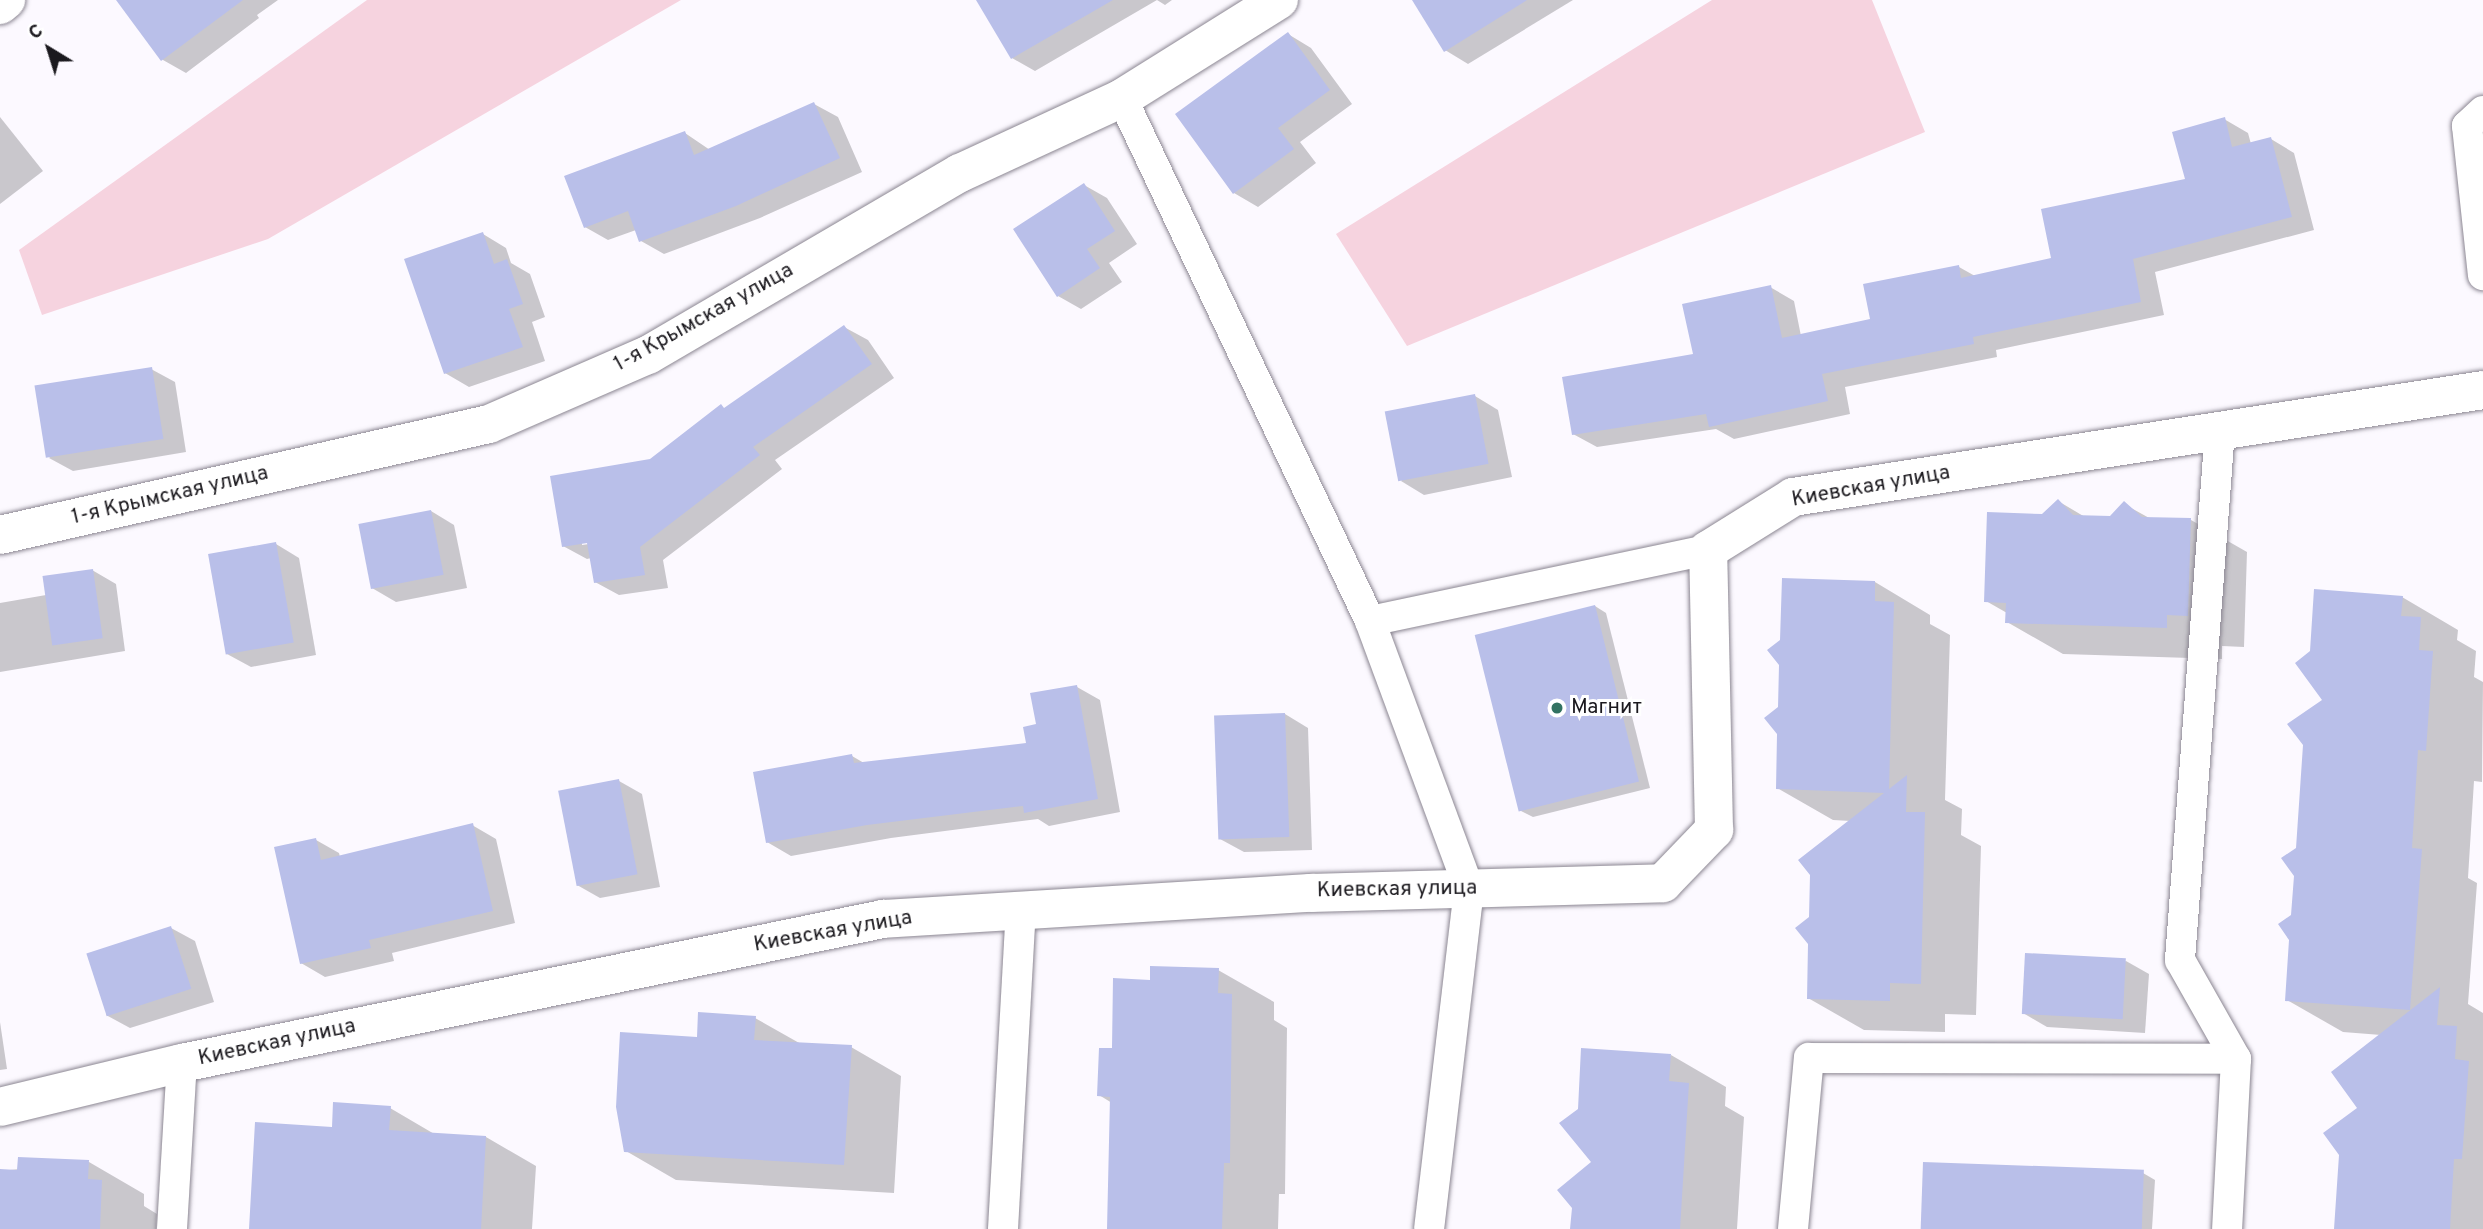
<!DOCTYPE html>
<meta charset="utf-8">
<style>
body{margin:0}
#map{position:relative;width:2483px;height:1229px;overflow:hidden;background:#fcf9ff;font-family:Overpass,sans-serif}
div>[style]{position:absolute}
.green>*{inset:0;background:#f6d3df}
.shadow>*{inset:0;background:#0003}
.building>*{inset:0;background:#b9bfe9;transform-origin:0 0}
.roads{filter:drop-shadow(0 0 2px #8b8692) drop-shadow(0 0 2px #8b8692)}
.lane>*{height:30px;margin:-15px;padding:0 15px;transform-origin:15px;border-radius:15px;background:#fff}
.street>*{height:38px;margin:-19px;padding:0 19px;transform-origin:19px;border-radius:19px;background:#fff}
.dots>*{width:19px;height:19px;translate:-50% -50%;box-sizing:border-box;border:4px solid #fff;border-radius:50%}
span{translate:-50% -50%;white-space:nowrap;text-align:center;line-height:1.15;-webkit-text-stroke:6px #fff;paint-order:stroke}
.street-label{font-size:21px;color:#1b191e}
.poi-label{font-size:21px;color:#1b191e}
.left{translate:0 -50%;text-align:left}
.north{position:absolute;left:14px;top:14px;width:70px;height:70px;-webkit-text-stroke:5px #fff;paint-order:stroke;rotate:322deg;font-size:19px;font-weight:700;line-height:28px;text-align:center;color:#1b191e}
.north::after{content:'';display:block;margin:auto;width:24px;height:32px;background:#1b191e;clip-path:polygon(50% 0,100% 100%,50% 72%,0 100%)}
</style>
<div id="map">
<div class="green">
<i style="clip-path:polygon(367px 0,681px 0,268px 239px,42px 315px,19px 250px)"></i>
<i style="clip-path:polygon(1712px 0,1872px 0,1925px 132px,1407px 346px,1336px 234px)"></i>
</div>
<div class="shadow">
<i style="clip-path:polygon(118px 0,278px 0,257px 15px,259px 18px,186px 73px,163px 60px)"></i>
<i style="clip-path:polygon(978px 0,1172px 0,1165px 5px,1157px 0,1035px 71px,1012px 58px)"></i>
<i style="clip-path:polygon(1414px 0,1573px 0,1468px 64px,1445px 50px)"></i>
<i style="clip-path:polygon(1288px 34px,1311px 48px,1352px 104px,1300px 142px,1316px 163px,1258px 207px,1234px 193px,1177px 115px)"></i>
<i style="clip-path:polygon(814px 104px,838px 117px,862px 172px,760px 218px,664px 254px,641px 241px,636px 230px,608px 240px,585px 227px,685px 133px,710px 150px)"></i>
<i style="clip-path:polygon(0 117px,43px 171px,0 204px)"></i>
<i style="clip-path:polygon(2224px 119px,2248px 133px,2251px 144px,2271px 139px,2294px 153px,2314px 230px,2155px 272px,2164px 315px,1996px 350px,1997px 357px,1845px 387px,1850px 414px,1734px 439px,1716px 429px,1597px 447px,1573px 434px,1695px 356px,1770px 287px,1794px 301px,1801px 336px,1872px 321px,1959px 267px,1975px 276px,2053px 259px,2187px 181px)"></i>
<i style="clip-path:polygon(1084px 185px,1107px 198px,1137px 244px,1109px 263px,1122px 282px,1081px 309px,1058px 296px)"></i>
<i style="clip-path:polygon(483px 234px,506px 248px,511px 263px,530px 274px,545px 317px,532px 322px,545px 361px,469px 387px,445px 373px)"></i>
<i style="clip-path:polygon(evenodd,844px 327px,868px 340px,894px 378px,775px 460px,782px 469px,663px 560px,668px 588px,619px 595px,595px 582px,591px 558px,587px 559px,563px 546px,651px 460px,844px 327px,582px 542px,596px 543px,582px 545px,582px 542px)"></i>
<i style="clip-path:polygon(151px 369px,175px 382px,186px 452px,73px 471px,49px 458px)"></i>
<i style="clip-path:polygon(1475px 396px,1498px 410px,1512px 477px,1424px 495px,1401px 481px)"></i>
<i style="clip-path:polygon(2058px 501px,2085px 517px,2111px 517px,2124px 504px,2151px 519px,2191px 520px,2247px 552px,2244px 647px,2222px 646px,2222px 659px,2063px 654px,2007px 622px,2007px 613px,1986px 601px,2043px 515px)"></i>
<i style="clip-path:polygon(431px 511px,454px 525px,467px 588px,396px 602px,372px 588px)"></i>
<i style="clip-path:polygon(276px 544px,299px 558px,316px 655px,251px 667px,227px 654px)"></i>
<i style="clip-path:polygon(92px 570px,116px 584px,125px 651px,0 672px,0 685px,0 603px,46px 595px)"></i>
<i style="clip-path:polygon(1875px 582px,1930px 615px,1930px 624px,1950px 635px,1945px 800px,1962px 809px,1961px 835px,1981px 846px,1976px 1015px,1945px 1014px,1945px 1032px,1864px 1030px,1808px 998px,1811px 918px,1851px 821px,1833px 820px,1777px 788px,1780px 708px)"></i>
<i style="clip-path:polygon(2402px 597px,2458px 630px,2457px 640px,2476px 651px,2474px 677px,2483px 682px,2482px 782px,2474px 781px,2468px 878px,2477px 883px,2468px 1004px,2483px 1013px,2483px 1229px,2336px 1229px,2360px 1109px,2381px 1035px,2343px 1032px,2287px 1000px,2298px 849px,2324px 700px)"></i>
<i style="clip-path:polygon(1595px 606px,1606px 613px,1650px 788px,1533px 817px,1521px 811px)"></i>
<i style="clip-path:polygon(1077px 687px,1100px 700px,1120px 812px,1049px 826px,1038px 819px,891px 838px,791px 856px,767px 842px,852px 756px,864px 763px,1028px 745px,1038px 726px)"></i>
<i style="clip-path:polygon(1285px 714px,1308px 728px,1312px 850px,1244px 852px,1220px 839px)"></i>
<i style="clip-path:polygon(619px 781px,642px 794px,660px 887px,600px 898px,577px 885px)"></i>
<i style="clip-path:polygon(472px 825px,496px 839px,515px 923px,392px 953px,394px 961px,325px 977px,301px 963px,316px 840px,339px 853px,340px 857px)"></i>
<i style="clip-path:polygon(171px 928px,195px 941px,214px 1002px,130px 1028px,106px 1015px)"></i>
<i style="clip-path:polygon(2126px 961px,2149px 974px,2145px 1033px,2047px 1027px,2023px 1013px)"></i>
<i style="clip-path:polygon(1218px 970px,1274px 1002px,1274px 1020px,1287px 1028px,1285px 1194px,1279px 1194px,1278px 1229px,1170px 1229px,1112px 1103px,1099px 1095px,1113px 1050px,1152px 982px)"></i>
<i style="clip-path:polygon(755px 1018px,801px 1044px,851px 1047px,901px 1076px,894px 1193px,676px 1180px,626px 1151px,699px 1038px)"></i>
<i style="clip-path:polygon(0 1022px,7px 1069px,0 1070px)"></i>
<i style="clip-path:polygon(1671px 1055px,1726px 1087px,1725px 1106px,1744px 1117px,1737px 1229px,1572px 1229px,1593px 1162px)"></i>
<i style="clip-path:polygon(390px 1108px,436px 1135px,486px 1137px,536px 1166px,532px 1229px,250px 1229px,333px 1129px)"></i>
<i style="clip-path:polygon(89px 1162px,144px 1194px,144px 1206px,157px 1214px,156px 1229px,0 1229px,0 1171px)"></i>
<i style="clip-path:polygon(2143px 1173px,2155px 1180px,2152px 1229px,1922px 1229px)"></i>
</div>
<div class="building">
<i style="clip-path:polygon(116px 0,243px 0,161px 61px)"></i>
<i style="clip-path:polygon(976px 0,1113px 0,1011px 59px)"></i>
<i style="clip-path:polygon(1412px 0,1527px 0,1444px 52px)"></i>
<i style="clip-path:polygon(1288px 32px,1330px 90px,1278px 128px,1294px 149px,1233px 194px,1175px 114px)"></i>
<i style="clip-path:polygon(814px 102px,840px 158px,736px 206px,639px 242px,628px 211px,584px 228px,564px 176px,685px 131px,694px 155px)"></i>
<i style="clip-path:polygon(2225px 117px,2232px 147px,2271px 137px,2292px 217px,2133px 259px,2141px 302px,1973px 337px,1974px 344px,1822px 374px,1828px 401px,1709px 427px,1706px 414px,1572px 435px,1562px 377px,1693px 354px,1682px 304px,1771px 285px,1782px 338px,1870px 319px,1863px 284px,1959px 265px,1961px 278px,2051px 258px,2041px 209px,2185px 179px,2172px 132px)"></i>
<i style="clip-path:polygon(1084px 183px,1115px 231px,1087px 249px,1100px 268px,1057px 297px,1013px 229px)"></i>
<i style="clip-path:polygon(483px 232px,494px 264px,507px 259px,523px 304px,509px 309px,523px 347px,444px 374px,404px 259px)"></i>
<i style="clip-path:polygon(844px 325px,872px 364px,753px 447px,760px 455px,640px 547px,645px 575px,594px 583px,587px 543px,562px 547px,550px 476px,650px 459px,721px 404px,724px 408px)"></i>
<i style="left:152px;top:367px;width:73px;height:119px;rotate:81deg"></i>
<i style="left:1475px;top:394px;width:71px;height:92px;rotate:79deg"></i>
<i style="clip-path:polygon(2058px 499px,2073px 515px,2110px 516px,2124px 501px,2142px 517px,2191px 518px,2188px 616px,2167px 615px,2167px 628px,2005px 623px,2006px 603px,1984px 602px,1987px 512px,2042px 514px)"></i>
<i style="left:431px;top:510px;width:66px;height:74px;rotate:79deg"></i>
<i style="left:276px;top:542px;width:102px;height:69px;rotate:80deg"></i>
<i style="left:93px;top:569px;width:70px;height:51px;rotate:82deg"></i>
<i style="clip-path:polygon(1782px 578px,1875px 581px,1875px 601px,1894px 602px,1889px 789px,1907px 775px,1906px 812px,1925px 812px,1921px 984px,1890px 983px,1890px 1001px,1807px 999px,1808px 944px,1795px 928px,1809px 917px,1810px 875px,1798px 860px,1884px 793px,1776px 789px,1777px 734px,1764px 718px,1778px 707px,1779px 665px,1767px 650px,1780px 640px)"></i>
<i style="clip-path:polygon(2314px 589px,2403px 596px,2401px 616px,2421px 617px,2419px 650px,2433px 651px,2426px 751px,2418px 750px,2412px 848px,2422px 849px,2410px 1010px,2285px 1001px,2289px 940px,2278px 924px,2291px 915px,2294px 876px,2281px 858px,2296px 848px,2303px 745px,2287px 724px,2322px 700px,2295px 663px,2310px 651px)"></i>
<i style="left:1595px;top:605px;width:182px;height:124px;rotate:76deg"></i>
<i style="clip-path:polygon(1077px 685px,1098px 799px,1024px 813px,1023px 806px,867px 825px,766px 843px,753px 772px,852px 754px,854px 763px,1026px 743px,1023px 727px,1036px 724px,1030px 693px)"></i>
<i style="left:1285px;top:713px;width:124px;height:71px;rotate:88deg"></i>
<i style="left:619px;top:779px;width:97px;height:62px;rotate:79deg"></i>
<i style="clip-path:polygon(473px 823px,493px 911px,369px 940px,371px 948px,300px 964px,274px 847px,316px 838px,321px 860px)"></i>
<i style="left:171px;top:926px;width:66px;height:89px;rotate:72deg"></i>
<i style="left:2025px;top:953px;width:101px;height:61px;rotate:3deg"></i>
<i style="clip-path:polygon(1150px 966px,1219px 968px,1218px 993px,1232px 994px,1230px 1163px,1224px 1163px,1222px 1229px,1107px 1229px,1110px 1097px,1097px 1096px,1099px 1048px,1112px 1048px,1113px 978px,1150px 980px)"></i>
<i style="clip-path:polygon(2440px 987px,2437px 1025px,2457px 1026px,2455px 1059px,2469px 1061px,2462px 1159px,2454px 1159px,2450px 1229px,2334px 1229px,2339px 1155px,2323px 1133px,2357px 1108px,2331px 1072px)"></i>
<i style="clip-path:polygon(698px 1012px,756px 1016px,754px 1040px,852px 1045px,844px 1165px,624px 1152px,616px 1107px,620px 1032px,697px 1037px)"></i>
<i style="clip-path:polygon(1581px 1048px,1671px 1054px,1669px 1081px,1689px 1083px,1680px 1229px,1570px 1229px,1572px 1208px,1557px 1190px,1591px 1162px,1559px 1123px,1578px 1109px)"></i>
<i style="clip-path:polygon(333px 1102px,391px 1106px,389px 1130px,486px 1136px,481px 1229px,249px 1229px,255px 1122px,332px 1127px)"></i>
<i style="clip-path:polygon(18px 1157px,89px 1160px,88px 1179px,102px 1180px,100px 1229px,0 1229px,0 1169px,17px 1170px)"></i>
<i style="left:1923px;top:1162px;width:221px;height:67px;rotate:2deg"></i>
</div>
<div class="roads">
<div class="lane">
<i style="left:1122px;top:98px;width:579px;rotate:64.63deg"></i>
<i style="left:1370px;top:621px;width:286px;rotate:69.7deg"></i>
<i style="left:1469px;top:889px;width:342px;rotate:96.7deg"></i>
<i style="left:2483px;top:111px;width:22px;rotate:137deg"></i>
<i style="left:2467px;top:126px;width:150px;rotate:83.9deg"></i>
<i style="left:2220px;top:430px;width:532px;rotate:94.32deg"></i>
<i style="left:2180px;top:960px;width:114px;rotate:60.5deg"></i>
<i style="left:2236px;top:1059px;width:170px;rotate:93deg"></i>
<i style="left:1370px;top:621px;width:345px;rotate:-11.9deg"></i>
<i style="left:172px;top:1229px;width:166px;rotate:-86.6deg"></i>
<i style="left:1003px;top:1229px;width:320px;rotate:-86.8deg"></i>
<i style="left:1793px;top:1229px;width:172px;rotate:-84.7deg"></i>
<i style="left:1809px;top:1058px;width:427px;rotate:0.1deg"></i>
</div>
<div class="street">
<i style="left:0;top:5px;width:8px;rotate:-40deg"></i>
<i style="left:0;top:535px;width:501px;rotate:-12.79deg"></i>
<i style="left:489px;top:424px;width:173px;rotate:-23.5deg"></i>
<i style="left:648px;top:355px;width:361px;rotate:-30.3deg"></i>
<i style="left:960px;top:173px;width:179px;rotate:-24.8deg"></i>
<i style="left:1122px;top:98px;width:185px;rotate:-32deg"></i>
<i style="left:0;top:1107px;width:187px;rotate:-13.6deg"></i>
<i style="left:182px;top:1063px;width:716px;rotate:-11.61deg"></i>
<i style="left:883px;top:919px;width:429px;rotate:-3.5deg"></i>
<i style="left:1311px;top:893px;width:352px;rotate:-1.6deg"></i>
<i style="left:1663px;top:883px;width:74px;rotate:-46.1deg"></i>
<i style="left:1714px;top:830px;width:280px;rotate:-91.2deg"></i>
<i style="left:1708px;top:550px;width:100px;rotate:-31.9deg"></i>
<i style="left:1793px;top:497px;width:698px;rotate:-8.81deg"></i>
</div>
</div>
<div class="dots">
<i style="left:1557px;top:708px;background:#327261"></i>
</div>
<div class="street-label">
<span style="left:704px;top:318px;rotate:-29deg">1-я Крымская улица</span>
<span style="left:1871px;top:487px;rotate:-10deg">Киевская улица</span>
<span style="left:170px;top:496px;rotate:-13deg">1-я Крымская улица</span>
<span style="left:1397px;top:890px;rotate:-1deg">Киевская улица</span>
<span style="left:833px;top:932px;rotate:-10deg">Киевская улица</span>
<span style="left:277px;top:1043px;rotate:-12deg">Киевская улица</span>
</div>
<div class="poi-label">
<span class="left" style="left:1571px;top:708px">Магнит</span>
</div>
<div class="north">С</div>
</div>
